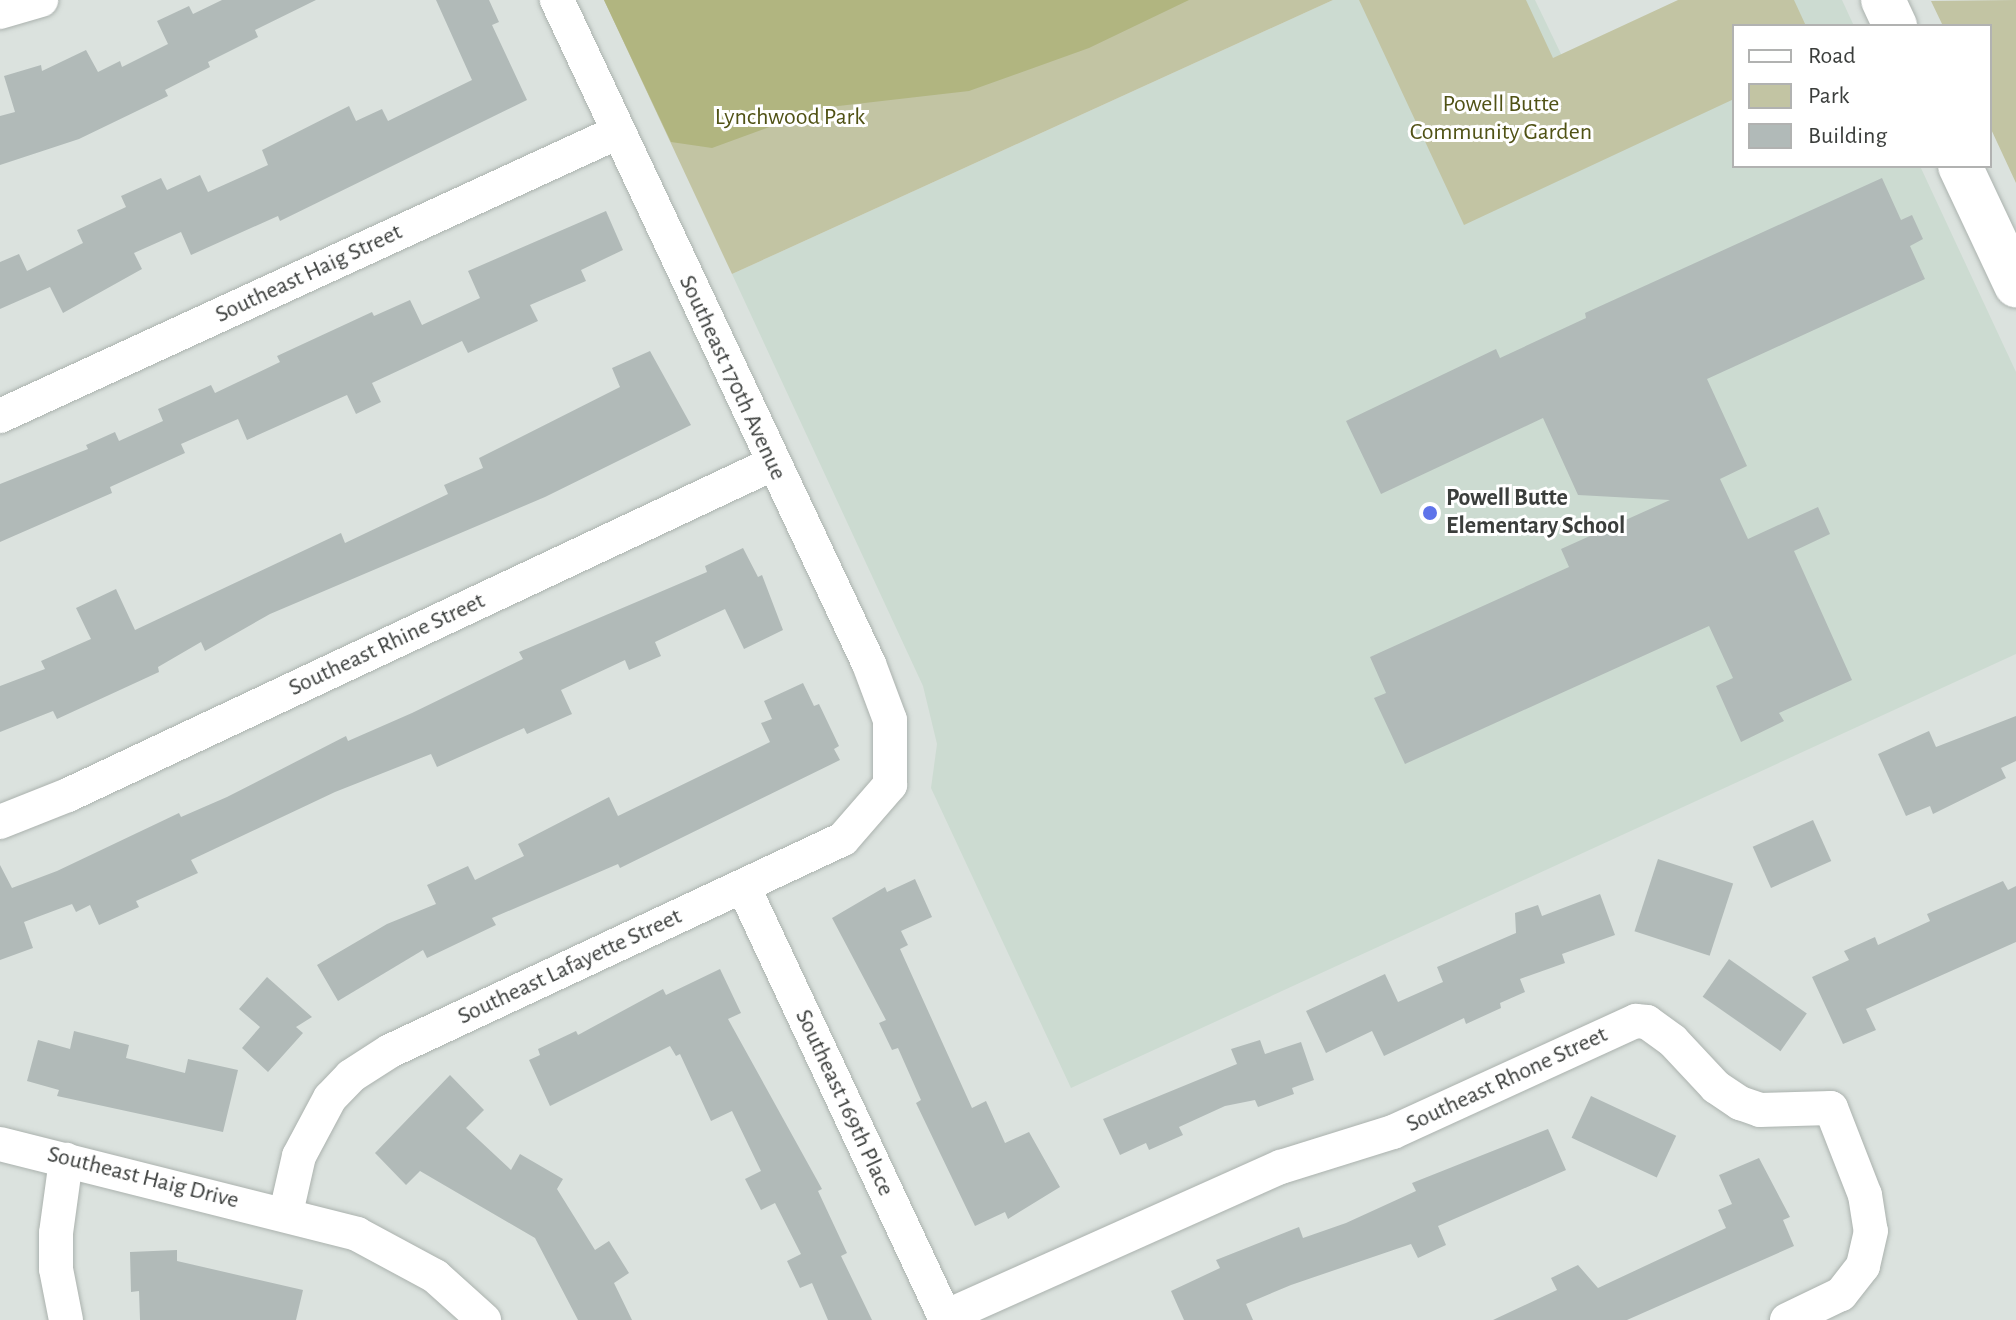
<!DOCTYPE html>
<style>
body{margin:0}
#map{position:relative;width:2016px;height:1320px;overflow:hidden;background:#dbe2de;font-family:"Alegreya Sans",sans-serif}
div>[style]{position:absolute}
.built>*{inset:0;background:#ccdbd1}
.green>*{inset:0;background:#c2c4a3}
.forest>*{inset:0;background:#b1b580}
.building>*{inset:0;background:#b1bab8;transform-origin:0 0}
.roads{filter:drop-shadow(0 0 2px #abb2ae) drop-shadow(0 0 2px #abb2ae)}
.street>*{height:34px;margin:-17px;padding:0 17px;transform-origin:17px;border-radius:17px;background:#fff}
.secondary>*{height:44px;margin:-22px;padding:0 22px;transform-origin:22px;border-radius:22px;background:#fff}
.dots>*{width:22px;height:22px;translate:-50% -50%;box-sizing:border-box;border:4px solid #fff;border-radius:50%}
span{translate:-50% -50%;white-space:nowrap;text-align:center;line-height:1.15;-webkit-text-stroke:6px #fff;paint-order:stroke}
.park-label{font-size:24px;color:#505215}
.street-label{font-size:24px;color:#3b3e3c}
.poi-label{font-size:24px;color:#3b3e3c;font-weight:700}
.left{translate:0 -50%;text-align:left}
.legend{position:absolute;left:1732px;top:24px;width:260px;height:144px;box-sizing:border-box;background:#fff;border:2px solid #b1b2b1;margin:0;padding:10px 14px;list-style:none;font-size:24px;color:#3b3e3c}
.legend li{display:flex;align-items:center;gap:16px;height:40px}
.legend b{width:40px;border:2px solid #b1b2b1}
</style>
<div id="map">
<div class="built">
<i style="clip-path:polygon(1333px 0,1535px 0,1562px 56px,1686px 0,1842px 0,1854px 26px,1734px 26px,1734px 166px,1920px 166px,2016px 372px,2016px 654px,1071px 1088px,931px 788px,937px 744px,923px 686px,732px 274px)"></i>
</div>
<div class="green">
<i style="clip-path:polygon(604px 0,1333px 0,732px 274px)"></i>
<i style="clip-path:polygon(1359px 0,1526px 0,1553px 58px,1678px 0,1794px 0,1806px 26px,1734px 26px,1734px 99px,1464px 225px)"></i>
<i style="clip-path:polygon(2016px 0,2016px 183px,1990px 127px,1990px 26px,1943px 26px,1931px 1px)"></i>
</div>
<div class="forest">
<i style="clip-path:polygon(604px 0,1189px 0,1089px 48px,969px 91px,821px 108px,712px 148px,671px 142px)"></i>
</div>
<div class="building">
<i style="clip-path:polygon(222px 0,316px 0,255px 30px,258px 37px,208px 62px,210px 67px,165px 90px,168px 96px,79px 139px,0 165px,0 116px,15px 112px,4px 76px,41px 65px,42px 71px,86px 50px,98px 72px,120px 61px,122px 67px,168px 44px,157px 21px,189px 6px,193px 14px)"></i>
<i style="clip-path:polygon(436px 0,489px 0,499px 22px,492px 25px,527px 100px,280px 221px,278px 216px,191px 255px,181px 232px,134px 253px,142px 269px,63px 313px,50px 287px,0 309px,0 262px,19px 254px,27px 271px,83px 243px,77px 230px,126px 207px,121px 196px,161px 178px,167px 190px,200px 175px,208px 192px,268px 165px,262px 150px,349px 106px,356px 121px,382px 109px,388px 121px,472px 80px)"></i>
<i style="clip-path:polygon(1882px 178px,1901px 220px,1912px 215px,1923px 239px,1910px 246px,1925px 279px,1707px 379px,1747px 466px,1720px 479px,1748px 539px,1818px 507px,1830px 534px,1794px 551px,1852px 680px,1779px 713px,1784px 721px,1741px 742px,1716px 686px,1733px 678px,1709px 626px,1405px 764px,1374px 698px,1386px 693px,1370px 657px,1569px 567px,1561px 549px,1670px 500px,1578px 495px,1543px 418px,1381px 494px,1346px 421px,1496px 349px,1500px 358px,1586px 318px,1585px 313px)"></i>
<i style="clip-path:polygon(606px 211px,623px 250px,581px 270px,586px 281px,530px 305px,538px 321px,468px 353px,462px 341px,372px 383px,381px 402px,356px 414px,347px 395px,247px 440px,238px 419px,181px 444px,185px 453px,110px 487px,112px 493px,0 542px,0 484px,88px 449px,86px 445px,115px 432px,119px 441px,163px 421px,158px 409px,211px 385px,215px 393px,280px 362px,277px 356px,372px 312px,374px 316px,410px 300px,422px 325px,480px 298px,468px 271px)"></i>
<i style="clip-path:polygon(650px 351px,691px 425px,545px 497px,270px 614px,205px 651px,201px 642px,158px 667px,159px 672px,57px 719px,53px 711px,0 732px,0 686px,45px 669px,41px 661px,91px 639px,76px 608px,116px 589px,135px 630px,341px 533px,345px 543px,448px 494px,444px 485px,483px 468px,479px 458px,620px 387px,612px 368px)"></i>
<i style="clip-path:polygon(743px 548px,758px 577px,762px 575px,783px 630px,744px 649px,725px 609px,655px 642px,661px 656px,629px 670px,625px 660px,561px 690px,572px 714px,527px 734px,524px 728px,437px 767px,431px 754px,335px 792px,191px 860px,198px 873px,136px 901px,139px 907px,99px 925px,90px 905px,76px 912px,72px 904px,24px 922px,33px 948px,0 960px,0 865px,12px 888px,57px 871px,179px 813px,181px 817px,227px 797px,346px 736px,348px 741px,412px 713px,523px 659px,519px 652px,707px 572px,705px 566px)"></i>
<i style="clip-path:polygon(803px 683px,814px 706px,819px 704px,839px 746px,834px 749px,840px 760px,620px 868px,618px 864px,492px 918px,496px 925px,427px 958px,423px 950px,338px 1001px,317px 965px,387px 924px,436px 904px,427px 885px,468px 866px,475px 880px,524px 856px,518px 844px,609px 797px,618px 816px,770px 742px,761px 723px,772px 719px,764px 701px)"></i>
<i style="clip-path:polygon(2016px 716px,2016px 761px,2001px 768px,2006px 778px,1933px 814px,1930px 806px,1906px 816px,1878px 754px,1929px 731px,1936px 747px)"></i>
<i style="left:1813px;top:820px;width:45px;height:66px;rotate:66deg"></i>
<i style="left:1658px;top:859px;width:79px;height:76px;rotate:18deg"></i>
<i style="clip-path:polygon(915px 879px,932px 917px,901px 931px,908px 945px,900px 949px,972px 1108px,986px 1101px,1005px 1143px,1029px 1132px,1060px 1187px,1008px 1219px,1005px 1212px,975px 1226px,916px 1103px,921px 1100px,898px 1048px,892px 1050px,879px 1023px,886px 1020px,832px 918px,885px 887px,887px 892px)"></i>
<i style="clip-path:polygon(2003px 881px,2008px 890px,2016px 886px,2016px 942px,1866px 1009px,1876px 1030px,1843px 1044px,1812px 977px,1849px 960px,1844px 951px,1875px 937px,1878px 945px,1930px 921px,1927px 914px)"></i>
<i style="clip-path:polygon(1600px 894px,1615px 935px,1562px 954px,1565px 963px,1520px 979px,1525px 992px,1500px 1003px,1501px 1008px,1466px 1024px,1464px 1018px,1384px 1056px,1372px 1031px,1326px 1053px,1306px 1011px,1385px 974px,1398px 1002px,1443px 982px,1437px 967px,1516px 933px,1515px 913px,1538px 905px,1542px 916px)"></i>
<i style="left:1729px;top:959px;width:95px;height:46px;rotate:35deg"></i>
<i style="clip-path:polygon(720px 969px,741px 1013px,728px 1019px,822px 1189px,818px 1191px,847px 1253px,841px 1256px,872px 1320px,828px 1320px,812px 1283px,800px 1288px,787px 1261px,801px 1254px,775px 1203px,761px 1210px,745px 1179px,761px 1171px,732px 1111px,711px 1121px,680px 1054px,676px 1056px,670px 1046px,550px 1106px,529px 1060px,540px 1055px,538px 1049px,576px 1031px,578px 1035px,663px 989px,666px 995px)"></i>
<i style="clip-path:polygon(267px 977px,312px 1017px,296px 1027px,303px 1033px,268px 1072px,242px 1048px,260px 1027px,239px 1009px)"></i>
<i style="clip-path:polygon(74px 1031px,129px 1045px,126px 1058px,185px 1073px,188px 1059px,238px 1070px,223px 1132px,57px 1096px,59px 1090px,27px 1081px,38px 1040px,70px 1049px)"></i>
<i style="clip-path:polygon(1260px 1040px,1265px 1054px,1301px 1042px,1314px 1080px,1292px 1088px,1294px 1094px,1258px 1107px,1255px 1100px,1225px 1106px,1179px 1127px,1183px 1135px,1149px 1150px,1146px 1143px,1120px 1155px,1103px 1119px,1237px 1064px,1231px 1049px)"></i>
<i style="clip-path:polygon(450px 1075px,484px 1110px,466px 1128px,511px 1170px,520px 1154px,563px 1179px,557px 1189px,595px 1250px,609px 1241px,629px 1273px,614px 1283px,632px 1320px,578px 1320px,535px 1238px,420px 1171px,406px 1185px,375px 1153px)"></i>
<i style="left:1591px;top:1096px;width:94px;height:46px;rotate:25deg"></i>
<i style="clip-path:polygon(1548px 1129px,1566px 1170px,1438px 1226px,1446px 1245px,1418px 1258px,1411px 1244px,1291px 1285px,1246px 1304px,1253px 1320px,1184px 1320px,1171px 1291px,1220px 1268px,1216px 1260px,1299px 1227px,1303px 1238px,1346px 1223px,1416px 1191px,1412px 1183px)"></i>
<i style="clip-path:polygon(1759px 1158px,1790px 1217px,1783px 1220px,1794px 1246px,1627px 1320px,1493px 1320px,1557px 1290px,1551px 1278px,1578px 1265px,1598px 1288px,1726px 1228px,1718px 1210px,1732px 1204px,1719px 1175px)"></i>
<i style="clip-path:polygon(177px 1250px,177px 1261px,303px 1290px,296px 1320px,140px 1320px,139px 1291px,131px 1292px,130px 1252px)"></i>
</div>
<div class="roads">
<div class="street">
<i style="left:0;top:12px;width:43px;rotate:-16.3deg"></i>
<i style="left:0;top:416px;width:680px;rotate:-24.68deg"></i>
<i style="left:0;top:822px;width:73px;rotate:-21.7deg"></i>
<i style="left:68px;top:795px;width:778px;rotate:-25.18deg"></i>
<i style="left:743px;top:886px;width:479px;rotate:64.9deg"></i>
<i style="left:0;top:1144px;width:368px;rotate:14.1deg"></i>
<i style="left:357px;top:1234px;width:89px;rotate:28.3deg"></i>
<i style="left:435px;top:1276px;width:66px;rotate:41.9deg"></i>
<i style="left:286px;top:1213px;width:58px;rotate:-77.2deg"></i>
<i style="left:299px;top:1156px;width:66px;rotate:-61.9deg"></i>
<i style="left:330px;top:1098px;width:30px;rotate:-46deg"></i>
<i style="left:351px;top:1076px;width:46px;rotate:-32.7deg"></i>
<i style="left:390px;top:1051px;width:500px;rotate:-25.08deg"></i>
<i style="left:843px;top:839px;width:72px;rotate:-49deg"></i>
<i style="left:890px;top:785px;width:65px;rotate:-90deg"></i>
<i style="left:890px;top:720px;width:60px;rotate:-110.6deg"></i>
<i style="left:869px;top:664px;width:734px;rotate:-115.17deg"></i>
<i style="left:945px;top:1317px;width:368px;rotate:-24.1deg"></i>
<i style="left:1281px;top:1167px;width:117px;rotate:-17.4deg"></i>
<i style="left:1393px;top:1132px;width:267px;rotate:-24.6deg"></i>
<i style="left:1636px;top:1021px;width:11px;rotate:5deg"></i>
<i style="left:1647px;top:1022px;width:32px;rotate:36deg"></i>
<i style="left:1673px;top:1041px;width:63px;rotate:46.9deg"></i>
<i style="left:1716px;top:1087px;width:29px;rotate:34deg"></i>
<i style="left:1740px;top:1103px;width:21px;rotate:19deg"></i>
<i style="left:1760px;top:1110px;width:71px;rotate:-1.6deg"></i>
<i style="left:1831px;top:1108px;width:93px;rotate:68.7deg"></i>
<i style="left:1865px;top:1195px;width:36px;rotate:81deg"></i>
<i style="left:1871px;top:1231px;width:36px;rotate:103deg"></i>
<i style="left:1863px;top:1266px;width:36px;rotate:128deg"></i>
<i style="left:1841px;top:1294px;width:60px;rotate:154.3deg"></i>
<i style="left:66px;top:1320px;width:52px;rotate:-101.1deg"></i>
<i style="left:56px;top:1269px;width:36px;rotate:-90deg"></i>
<i style="left:56px;top:1233px;width:74px;rotate:-82.2deg"></i>
</div>
<div class="secondary">
<i style="left:1883px;top:0;width:29px;rotate:65deg"></i>
<i style="left:1960px;top:166px;width:132px;rotate:64.8deg"></i>
</div>
</div>
<div class="dots">
<i style="left:1430px;top:513px;background:#5e73ea"></i>
</div>
<div class="park-label">
<span style="left:1501px;top:119px">Powell Butte<br>Community Garden</span>
<span style="left:790px;top:118px">Lynchwood Park</span>
</div>
<div class="street-label">
<span style="left:309px;top:274px;rotate:-25deg">Southeast Haig Street</span>
<span style="left:732px;top:378px;rotate:65deg">Southeast 170th Avenue</span>
<span style="left:387px;top:645px;rotate:-25deg">Southeast Rhine Street</span>
<span style="left:570px;top:967px;rotate:-25deg">Southeast Lafayette Street</span>
<span style="left:1507px;top:1080px;rotate:-25deg">Southeast Rhone Street</span>
<span style="left:844px;top:1103px;rotate:65deg">Southeast 169th Place</span>
<span style="left:143px;top:1178px;rotate:14deg">Southeast Haig Drive</span>
</div>
<div class="poi-label">
<span class="left" style="left:1446px;top:513px">Powell Butte<br>Elementary School</span>
</div>
<ul class="legend">
<li><b style="height:10px;background:#fff"></b>Road</li>
<li><b style="height:22px;background:#c2c4a3"></b>Park</li>
<li><b style="height:22px;background:#b1bab8"></b>Building</li>
</ul>
</div>
